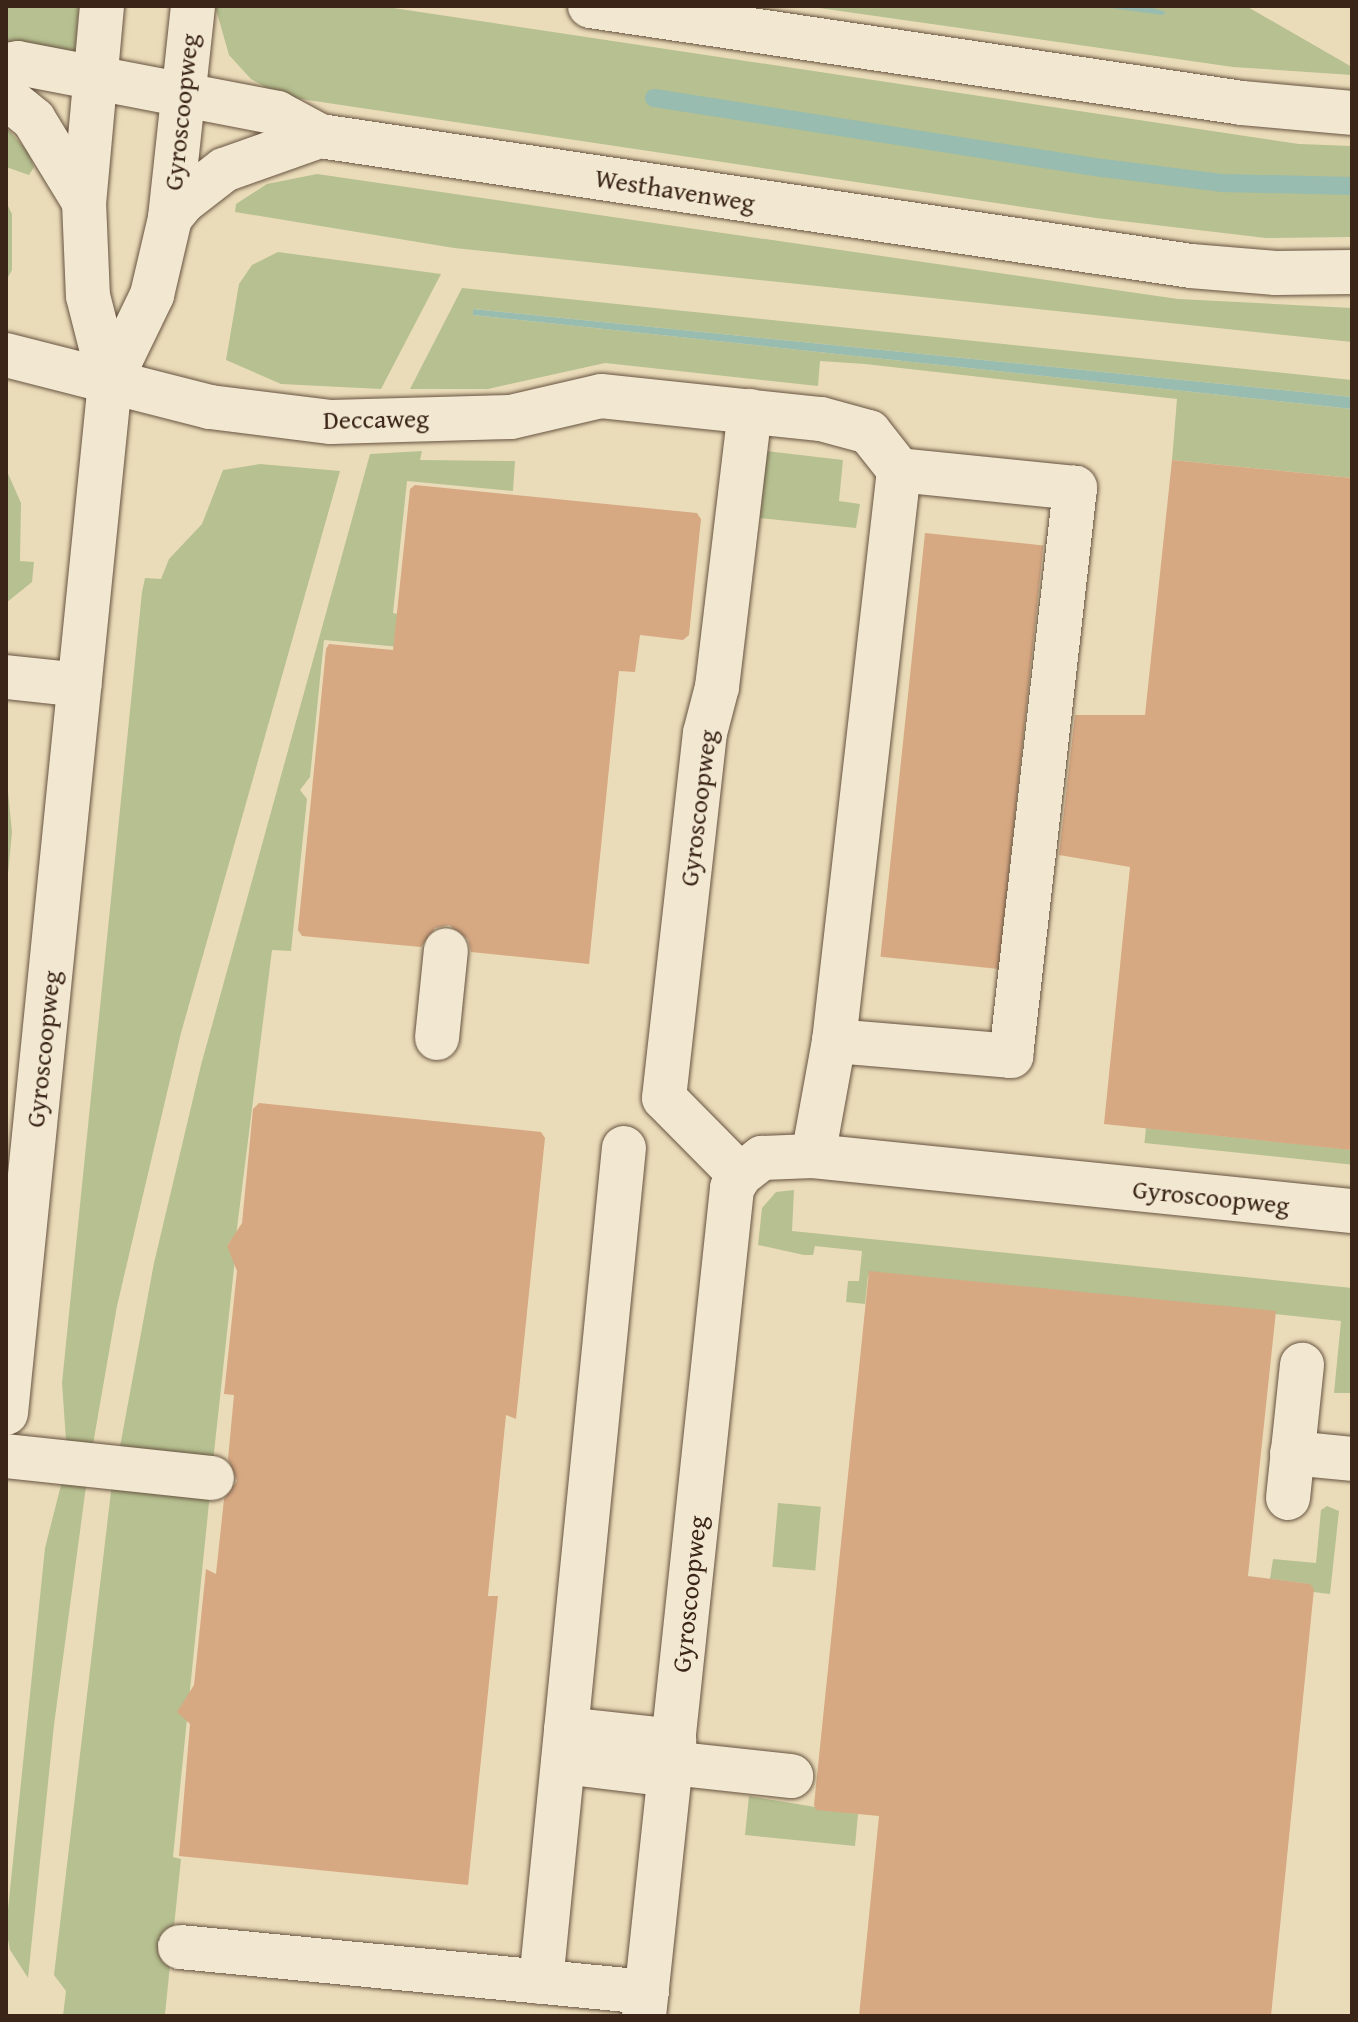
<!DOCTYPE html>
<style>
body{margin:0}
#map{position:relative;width:1358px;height:2022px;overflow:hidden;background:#ebdcb9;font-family:"Gentium Book Plus",serif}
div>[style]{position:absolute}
.green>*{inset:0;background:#b6c090;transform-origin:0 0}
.water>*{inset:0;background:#98bcaf}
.stream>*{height:18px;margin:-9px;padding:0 9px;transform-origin:9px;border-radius:9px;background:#98bcaf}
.building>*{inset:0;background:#d7a983;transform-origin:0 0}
.roads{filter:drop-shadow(0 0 2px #675340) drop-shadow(0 0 2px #675340)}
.minor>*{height:44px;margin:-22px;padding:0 22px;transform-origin:22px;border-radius:22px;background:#f2e8d2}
span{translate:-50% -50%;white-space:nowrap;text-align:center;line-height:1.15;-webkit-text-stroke:6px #f2e8d2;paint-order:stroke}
.street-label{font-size:26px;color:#3b2518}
.frame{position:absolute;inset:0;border:8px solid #3b2518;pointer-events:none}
</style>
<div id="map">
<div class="green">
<i style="clip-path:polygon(6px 6px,79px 6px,75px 52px,64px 55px,6px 41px)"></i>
<i style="clip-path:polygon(215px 6px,380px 6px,1299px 144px,1352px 146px,1352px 237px,1266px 238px,1096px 218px,281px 96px,251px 79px,229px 55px)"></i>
<i style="clip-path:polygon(805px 6px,1246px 6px,1352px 67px,1352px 75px,1233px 67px)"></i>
<i style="clip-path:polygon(6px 127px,28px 152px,34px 167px,29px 175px,6px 167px)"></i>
<i style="clip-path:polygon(317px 174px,1178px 299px,1352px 308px,1352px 342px,454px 248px,235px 212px,236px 204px,267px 184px)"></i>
<i style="clip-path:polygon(6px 202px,12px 214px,12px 270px,6px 281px)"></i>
<i style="clip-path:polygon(278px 252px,441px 274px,381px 389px,281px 384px,226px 360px,239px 284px,252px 265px)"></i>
<i style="clip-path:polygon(462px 288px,1352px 380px,1352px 397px,473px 309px,473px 315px,1352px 409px,1352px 478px,1172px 460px,1177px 399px,865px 364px,820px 361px,818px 386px,605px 363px,488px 389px,410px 389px)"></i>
<i style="clip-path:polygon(422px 451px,420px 460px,515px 461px,513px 491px,407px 481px,393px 613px,403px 615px,400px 647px,324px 640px,310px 777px,300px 790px,307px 799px,291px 951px,272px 950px,236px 1236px,228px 1244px,235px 1259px,213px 1462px,119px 1452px,154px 1263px,201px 1065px,370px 454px)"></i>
<i style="clip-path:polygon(766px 451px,843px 460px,839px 501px,860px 504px,856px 528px,760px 518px)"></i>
<i style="clip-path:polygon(260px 464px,340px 471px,181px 1033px,117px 1306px,92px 1450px,66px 1440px,62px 1383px,142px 592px,145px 578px,161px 579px,169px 559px,202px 524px,223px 470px)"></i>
<i style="clip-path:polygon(6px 469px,21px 503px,20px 561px,34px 562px,32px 582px,6px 603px)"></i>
<i style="clip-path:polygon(6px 772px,12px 832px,6px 895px)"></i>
<i style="left:1146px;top:1128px;width:207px;height:15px;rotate:6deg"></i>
<i style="clip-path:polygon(794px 1190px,792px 1231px,1352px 1288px,1350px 1393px,1334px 1393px,1341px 1321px,874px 1272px,868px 1276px,865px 1304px,846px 1302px,848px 1281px,859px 1281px,862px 1251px,815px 1246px,813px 1255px,804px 1255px,758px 1245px,762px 1208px,776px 1192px)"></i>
<i style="clip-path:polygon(87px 1479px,54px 1725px,28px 1978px,10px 1950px,6px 1929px,45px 1548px,62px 1481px)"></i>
<i style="clip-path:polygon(112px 1483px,210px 1493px,173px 1857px,181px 1859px,165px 2014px,184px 2016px,63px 2016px,66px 1991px,54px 1975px)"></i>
<i style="left:778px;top:1503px;width:43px;height:64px;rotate:5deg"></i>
<i style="clip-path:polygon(1327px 1506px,1339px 1511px,1330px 1594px,1313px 1592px,1309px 1584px,1270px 1579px,1273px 1559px,1316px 1563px,1321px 1510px)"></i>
<i style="clip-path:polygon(749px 1796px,858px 1814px,855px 1846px,745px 1835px)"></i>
</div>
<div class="water">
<i style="clip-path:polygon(1095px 6px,1146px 6px,1166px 12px,1163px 15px)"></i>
<i style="clip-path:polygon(473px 309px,1352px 397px,1352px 409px,473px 315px)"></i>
</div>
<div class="stream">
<i style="left:654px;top:98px;width:454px;rotate:8.9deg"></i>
<i style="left:1103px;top:168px;width:119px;rotate:7.2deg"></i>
<i style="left:1221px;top:183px;width:131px;rotate:1.3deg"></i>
</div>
<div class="building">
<i style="clip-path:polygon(1172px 460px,1352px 478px,1352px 1150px,1104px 1124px,1130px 867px,1059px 855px,1075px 715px,1145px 715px)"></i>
<i style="clip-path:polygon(415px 485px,697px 513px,701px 519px,689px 635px,683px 640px,640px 635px,635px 672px,619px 671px,589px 964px,471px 952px,468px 939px,449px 925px,435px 928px,421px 947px,302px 936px,298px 930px,326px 649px,329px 644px,393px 650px,410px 489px)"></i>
<i style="left:925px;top:533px;width:119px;height:426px;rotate:6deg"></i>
<i style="clip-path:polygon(259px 1103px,541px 1132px,545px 1138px,516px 1419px,506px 1415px,488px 1596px,498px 1596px,468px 1885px,179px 1856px,190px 1724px,177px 1712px,194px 1685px,206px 1569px,216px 1574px,224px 1499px,237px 1481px,228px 1459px,234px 1395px,224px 1394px,237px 1271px,227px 1246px,242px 1223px,253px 1109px)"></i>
<i style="clip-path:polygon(869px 1271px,1276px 1311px,1248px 1576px,1310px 1584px,1314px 1589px,1271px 2016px,859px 2016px,879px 1816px,816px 1810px,814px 1805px)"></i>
</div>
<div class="roads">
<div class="minor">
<i style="left:102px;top:6px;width:197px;rotate:95.2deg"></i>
<i style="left:84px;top:202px;width:94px;rotate:87.6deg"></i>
<i style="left:88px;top:296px;width:89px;rotate:75.7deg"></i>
<i style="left:590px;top:6px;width:659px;rotate:8.46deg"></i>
<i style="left:1242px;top:103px;width:110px;rotate:5.2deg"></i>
<i style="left:6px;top:65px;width:12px;rotate:-9deg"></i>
<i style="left:18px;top:63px;width:264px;rotate:10.9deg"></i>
<i style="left:277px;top:113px;width:49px;rotate:28.1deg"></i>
<i style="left:320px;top:136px;width:881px;rotate:8.49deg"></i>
<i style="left:1191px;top:266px;width:85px;rotate:4.7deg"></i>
<i style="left:1276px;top:273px;width:76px;rotate:-0.8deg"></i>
<i style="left:6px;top:97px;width:36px;rotate:39deg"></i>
<i style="left:34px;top:120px;width:96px;rotate:58.6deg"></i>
<i style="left:170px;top:218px;width:213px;rotate:-83.8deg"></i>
<i style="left:6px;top:355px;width:211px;rotate:14.3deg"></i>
<i style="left:210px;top:407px;width:122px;rotate:7.1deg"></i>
<i style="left:331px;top:422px;width:180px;rotate:-1.6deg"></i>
<i style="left:511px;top:417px;width:92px;rotate:-13.1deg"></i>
<i style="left:601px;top:396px;width:221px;rotate:6deg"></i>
<i style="left:821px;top:419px;width:50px;rotate:15.2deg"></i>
<i style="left:869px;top:432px;width:48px;rotate:51.7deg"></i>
<i style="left:899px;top:470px;width:575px;rotate:96.49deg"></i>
<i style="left:834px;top:1041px;width:117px;rotate:100.3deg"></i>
<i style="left:6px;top:677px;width:74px;rotate:6.2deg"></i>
<i style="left:437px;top:1038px;width:88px;rotate:-84.2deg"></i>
<i style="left:834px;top:1041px;width:178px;rotate:4.8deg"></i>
<i style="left:1011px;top:1056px;width:572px;rotate:-83.57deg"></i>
<i style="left:1075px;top:488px;width:177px;rotate:-174.2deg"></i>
<i style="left:740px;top:1175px;width:108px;rotate:-134.6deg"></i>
<i style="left:664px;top:1098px;width:367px;rotate:-83.6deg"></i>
<i style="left:705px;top:733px;width:48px;rotate:-75.4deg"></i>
<i style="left:717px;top:687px;width:278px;rotate:-83.2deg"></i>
<i style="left:6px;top:1413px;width:1036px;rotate:-84.24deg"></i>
<i style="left:110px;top:382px;width:97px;rotate:-64.2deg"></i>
<i style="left:152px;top:295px;width:79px;rotate:-76.8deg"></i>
<i style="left:170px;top:218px;width:22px;rotate:-51deg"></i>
<i style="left:184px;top:201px;width:51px;rotate:-37.8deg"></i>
<i style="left:224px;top:170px;width:102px;rotate:-19.5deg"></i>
<i style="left:1292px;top:1453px;width:60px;rotate:5.7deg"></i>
<i style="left:6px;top:1456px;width:207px;rotate:6.1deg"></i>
<i style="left:1288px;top:1498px;width:134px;rotate:-84deg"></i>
<i style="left:566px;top:1729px;width:109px;rotate:6.3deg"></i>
<i style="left:563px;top:1762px;width:108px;rotate:6.9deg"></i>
<i style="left:671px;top:1763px;width:121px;rotate:6.2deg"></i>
<i style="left:180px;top:1947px;width:469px;rotate:5.5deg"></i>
<i style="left:541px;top:1982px;width:838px;rotate:-84.32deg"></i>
<i style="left:644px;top:2016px;width:833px;rotate:-83.93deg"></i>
<i style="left:732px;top:1188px;width:15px;rotate:-58deg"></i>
<i style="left:740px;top:1175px;width:28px;rotate:-38deg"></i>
<i style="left:762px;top:1158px;width:51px;rotate:-2.2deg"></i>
<i style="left:813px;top:1156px;width:542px;rotate:5.83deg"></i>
</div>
</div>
<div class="street-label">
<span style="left:181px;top:112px;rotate:-84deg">Gyroscoopweg</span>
<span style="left:675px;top:190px;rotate:9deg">Westhavenweg</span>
<span style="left:376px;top:419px;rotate:-1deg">Deccaweg</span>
<span style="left:698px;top:808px;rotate:-83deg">Gyroscoopweg</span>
<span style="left:43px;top:1049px;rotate:-84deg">Gyroscoopweg</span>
<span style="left:1211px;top:1197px;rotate:6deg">Gyroscoopweg</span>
<span style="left:689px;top:1594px;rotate:-84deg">Gyroscoopweg</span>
</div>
<div class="frame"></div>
</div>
